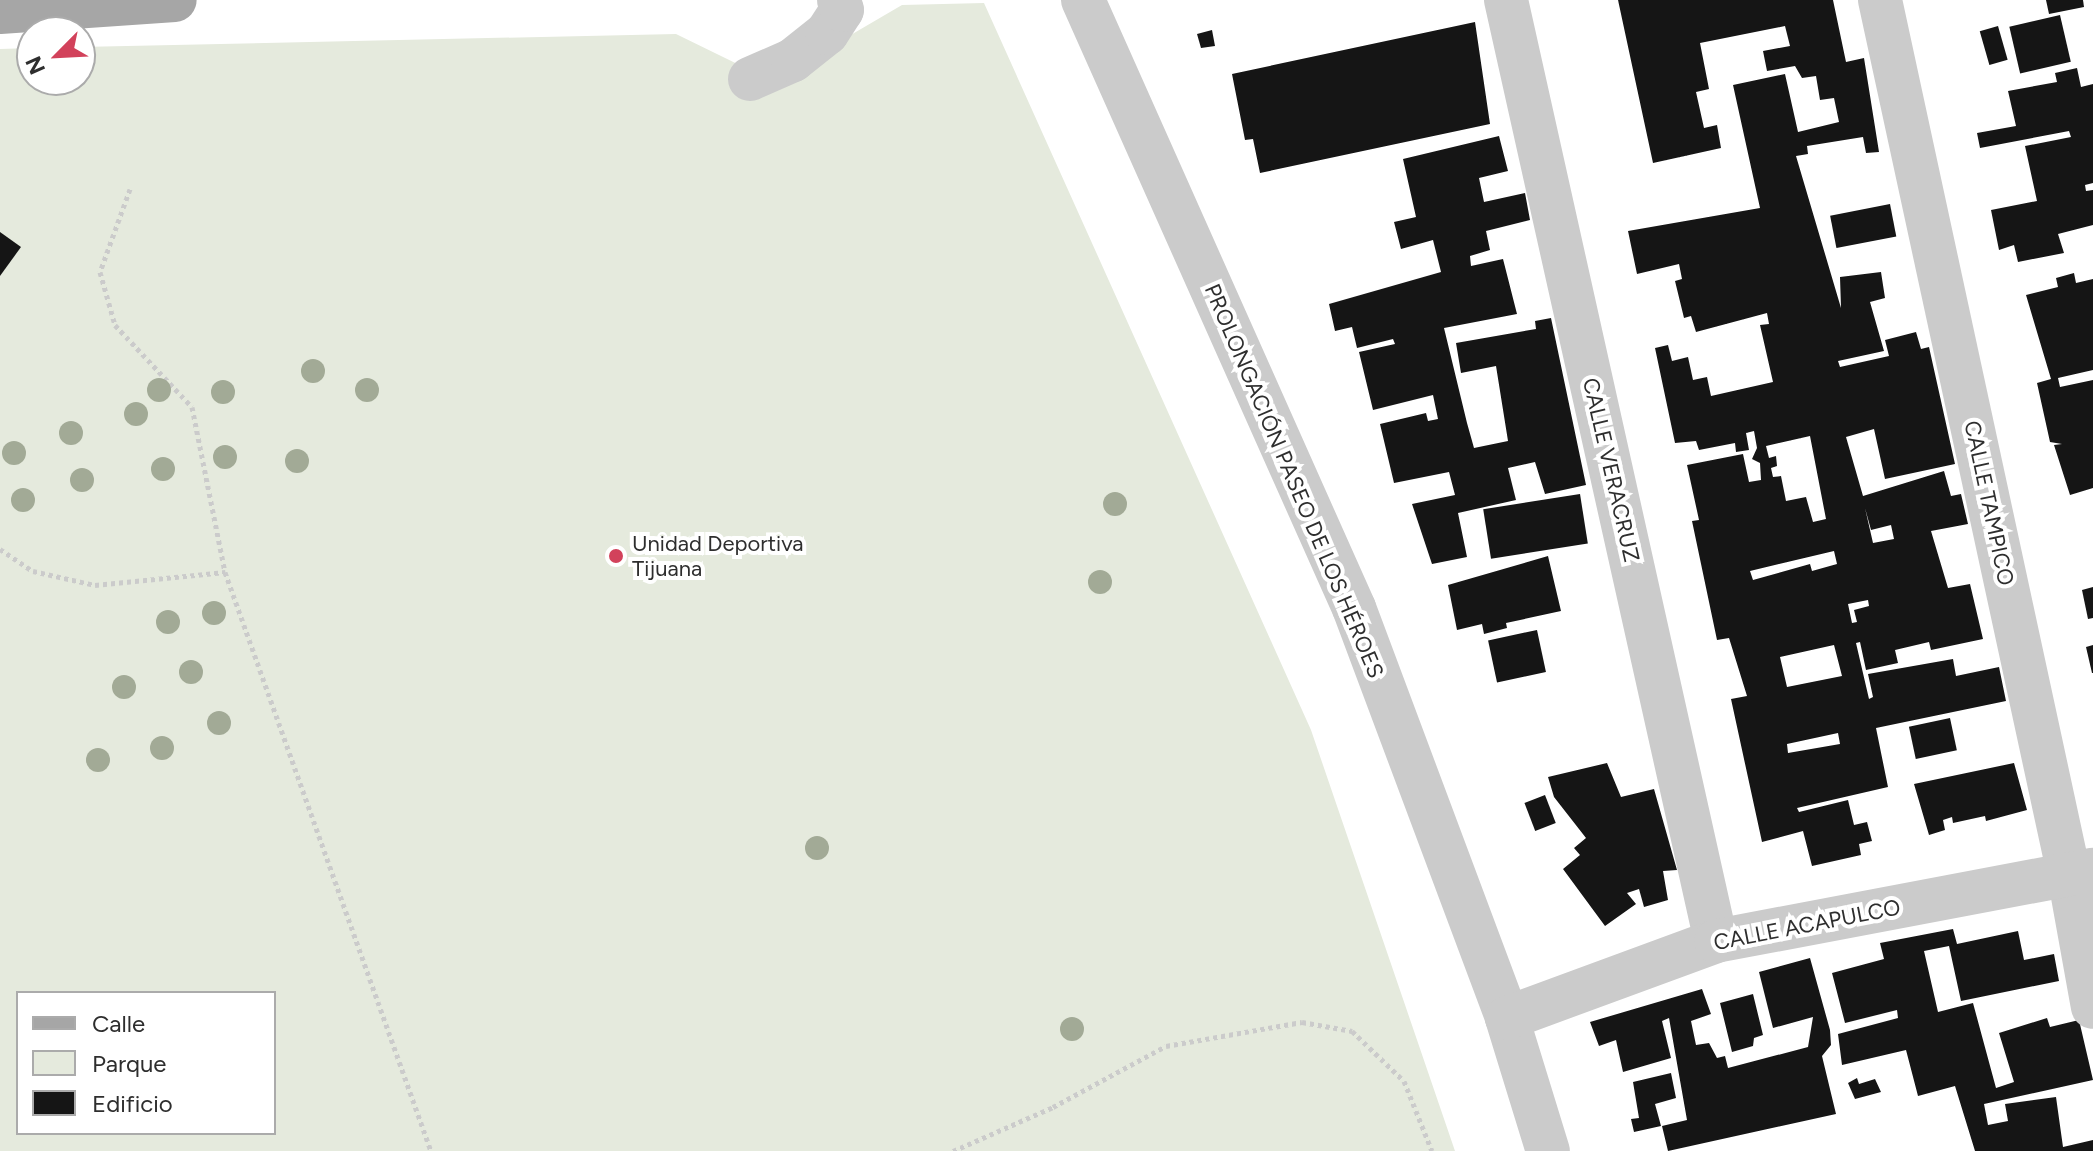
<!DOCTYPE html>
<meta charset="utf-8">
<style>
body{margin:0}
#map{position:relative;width:2093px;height:1151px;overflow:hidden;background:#fff;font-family:Figtree,sans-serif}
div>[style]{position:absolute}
.green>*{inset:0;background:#e5eadd}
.building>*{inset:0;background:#151515;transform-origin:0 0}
.path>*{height:5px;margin-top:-2.5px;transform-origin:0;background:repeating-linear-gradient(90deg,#cbcbcb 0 4px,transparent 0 8px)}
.minor>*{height:44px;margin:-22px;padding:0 22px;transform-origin:22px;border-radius:22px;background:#cbcbcb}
.major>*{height:44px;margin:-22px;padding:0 22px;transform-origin:22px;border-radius:22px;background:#a6a6a6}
.trees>*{width:24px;height:24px;margin:-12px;border-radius:50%;background:#a2aa96}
.dots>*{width:22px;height:22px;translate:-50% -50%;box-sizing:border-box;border:4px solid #fff;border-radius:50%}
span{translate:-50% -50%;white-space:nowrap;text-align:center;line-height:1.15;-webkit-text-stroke:8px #fff;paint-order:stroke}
.street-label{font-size:22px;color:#2e2e2e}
.poi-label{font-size:22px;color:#2e2e2e}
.left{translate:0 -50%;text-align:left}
.legend{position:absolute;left:16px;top:991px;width:260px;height:144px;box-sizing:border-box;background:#fff;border:2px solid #ababab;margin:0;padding:10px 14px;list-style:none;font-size:24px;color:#2e2e2e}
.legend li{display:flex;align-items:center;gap:16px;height:40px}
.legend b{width:40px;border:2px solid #ababab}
.north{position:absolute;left:16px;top:16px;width:80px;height:80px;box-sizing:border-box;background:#fff;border:2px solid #ababab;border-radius:50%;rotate:246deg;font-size:22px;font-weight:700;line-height:32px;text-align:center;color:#2e2e2e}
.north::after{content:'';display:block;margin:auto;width:28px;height:36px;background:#d2425b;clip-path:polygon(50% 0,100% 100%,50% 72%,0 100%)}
</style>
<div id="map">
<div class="green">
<i style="clip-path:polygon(evenodd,984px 3px,1311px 730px,1455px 1151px,0 1151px,0 49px,32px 48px,32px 80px,80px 80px,80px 47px,676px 34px,772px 81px,902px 5px,984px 3px,18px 993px,274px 993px,274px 1133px,18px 1133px,18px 993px)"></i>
</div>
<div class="building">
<i style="clip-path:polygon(evenodd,1618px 0,1833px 0,1846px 62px,1864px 58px,1879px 152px,1866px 153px,1863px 137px,1807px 146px,1808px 154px,1796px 156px,1841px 308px,1840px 277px,1881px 272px,1885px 298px,1870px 302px,1884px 351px,1838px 361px,1840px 367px,1889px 356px,1885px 340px,1916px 332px,1921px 349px,1929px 347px,1955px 464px,1885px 479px,1874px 429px,1846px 437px,1863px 496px,1944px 471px,1951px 496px,1961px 494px,1968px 524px,1931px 531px,1948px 588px,1970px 584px,1983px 639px,1931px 650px,1929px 642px,1895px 650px,1898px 663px,1866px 670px,1860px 642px,1856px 643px,1869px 699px,1873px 697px,1868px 674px,1953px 659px,1956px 676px,1999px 667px,2006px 701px,1876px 728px,1888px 787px,1797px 808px,1799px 812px,1848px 800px,1854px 825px,1867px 822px,1872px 841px,1859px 844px,1861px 855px,1812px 866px,1803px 831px,1762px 842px,1731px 699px,1747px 696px,1729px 638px,1717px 640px,1692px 521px,1699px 520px,1687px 465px,1743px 454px,1749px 482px,1761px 480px,1760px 463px,1752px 459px,1757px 448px,1754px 431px,1746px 433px,1749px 450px,1736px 452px,1735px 443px,1699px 450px,1696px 441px,1675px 443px,1655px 348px,1668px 345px,1672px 361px,1688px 357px,1693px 380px,1707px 377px,1711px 396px,1773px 382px,1760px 325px,1769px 324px,1767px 313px,1696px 332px,1691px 316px,1684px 318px,1675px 281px,1682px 279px,1679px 264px,1637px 274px,1628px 231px,1760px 208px,1733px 85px,1785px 74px,1798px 132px,1839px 122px,1834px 98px,1820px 100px,1816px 76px,1802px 78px,1795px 66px,1767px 71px,1763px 51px,1790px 46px,1785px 26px,1700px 43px,1709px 89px,1696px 92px,1704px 128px,1717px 125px,1721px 148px,1653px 163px,1618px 0,1810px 436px,1826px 519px,1813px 522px,1806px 497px,1786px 501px,1781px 476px,1773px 477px,1771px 468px,1777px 466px,1776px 456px,1769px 458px,1766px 446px,1810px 436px,1618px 0,1865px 508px,1871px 530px,1891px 525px,1894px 539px,1873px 543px,1865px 508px,1618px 0,1834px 551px,1837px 564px,1812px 571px,1810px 564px,1753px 580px,1750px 571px,1834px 551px,1618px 0,1868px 600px,1869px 606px,1854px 610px,1857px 622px,1852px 623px,1848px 604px,1868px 600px,1618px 0,1834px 645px,1842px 676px,1787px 687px,1780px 657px,1834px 645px,1618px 0,1838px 733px,1840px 744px,1788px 753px,1787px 744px,1838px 733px)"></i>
<i style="clip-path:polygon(2046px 0,2083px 0,2084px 7px,2049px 14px)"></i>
<i style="left:2060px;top:15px;width:48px;height:52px;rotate:77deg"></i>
<i style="clip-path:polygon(1475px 22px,1490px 124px,1260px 173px,1253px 139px,1245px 140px,1232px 74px)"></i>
<i style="left:1998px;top:26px;width:35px;height:19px;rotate:74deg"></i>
<i style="clip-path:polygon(1212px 30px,1215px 46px,1201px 48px,1197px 34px)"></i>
<i style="clip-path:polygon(2077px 68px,2081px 87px,2093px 84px,2093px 183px,2085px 185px,2086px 191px,2093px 190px,2093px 225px,2058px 234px,2064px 253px,2018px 262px,2014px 245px,1999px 250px,1991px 210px,2037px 201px,2025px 146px,2071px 137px,2069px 131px,1980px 148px,1977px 133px,2016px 126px,2008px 91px,2057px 82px,2055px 73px)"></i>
<i style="clip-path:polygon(1499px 136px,1508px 171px,1479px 178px,1484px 202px,1525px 193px,1530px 220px,1486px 231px,1490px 250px,1470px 256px,1471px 266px,1503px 259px,1517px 314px,1444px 328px,1467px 423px,1474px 448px,1508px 441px,1496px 366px,1461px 373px,1456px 343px,1536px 329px,1535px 321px,1551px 318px,1586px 485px,1545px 494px,1535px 462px,1508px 468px,1516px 500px,1458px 513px,1467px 557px,1432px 564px,1412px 504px,1455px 495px,1449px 472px,1394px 483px,1380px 424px,1426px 413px,1428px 421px,1438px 419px,1433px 395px,1373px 410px,1359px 352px,1395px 344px,1393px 339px,1357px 348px,1352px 327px,1335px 331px,1329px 304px,1441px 272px,1433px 240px,1401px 249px,1394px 222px,1416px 217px,1403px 159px)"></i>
<i style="left:1890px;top:204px;width:33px;height:61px;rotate:79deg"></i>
<i style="clip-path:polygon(0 232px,21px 247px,0 276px)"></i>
<i style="clip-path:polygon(2074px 273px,2076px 283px,2093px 279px,2093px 370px,2058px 378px,2060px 387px,2093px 380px,2093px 488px,2070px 495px,2054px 445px,2062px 444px,2050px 442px,2037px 383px,2051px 379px,2026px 295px,2058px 287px,2056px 278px)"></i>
<i style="left:1580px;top:494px;width:50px;height:98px;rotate:81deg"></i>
<i style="clip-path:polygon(1548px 556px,1561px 611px,1506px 623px,1507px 628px,1484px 634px,1482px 624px,1457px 630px,1448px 585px)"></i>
<i style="clip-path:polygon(2093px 587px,2093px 618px,2088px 619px,2082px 590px)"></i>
<i style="left:1537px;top:630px;width:43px;height:50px;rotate:78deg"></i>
<i style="clip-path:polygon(2093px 645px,2093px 673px,2092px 673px,2086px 647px)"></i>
<i style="left:1950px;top:718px;width:33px;height:42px;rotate:78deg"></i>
<i style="clip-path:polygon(1607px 763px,1621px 797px,1654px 789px,1677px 870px,1663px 871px,1668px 900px,1644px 907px,1639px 889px,1627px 893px,1636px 904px,1605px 926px,1563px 869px,1580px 855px,1574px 848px,1586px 838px,1554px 797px,1548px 777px)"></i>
<i style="clip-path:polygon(2014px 763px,2027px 810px,1986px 821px,1985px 816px,1953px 823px,1952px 817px,1943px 820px,1945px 830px,1929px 835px,1914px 784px)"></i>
<i style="left:1545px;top:795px;width:30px;height:22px;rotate:69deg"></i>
<i style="clip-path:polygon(1953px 929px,1957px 944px,2018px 931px,2024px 960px,2054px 954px,2059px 981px,1961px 1001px,1949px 946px,1924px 951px,1938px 1012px,1973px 1003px,1996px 1088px,2014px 1082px,1999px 1033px,2047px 1018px,2050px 1027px,2079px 1020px,2093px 1080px,1984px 1104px,1988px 1125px,2008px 1121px,2005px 1104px,2056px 1097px,2063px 1147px,2093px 1140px,2093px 1151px,1975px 1151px,1955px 1086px,1918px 1096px,1906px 1050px,1842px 1065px,1838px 1034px,1898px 1018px,1897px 1010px,1845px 1023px,1832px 973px,1884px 959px,1880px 943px)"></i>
<i style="clip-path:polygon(1810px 958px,1830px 1030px,1831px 1045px,1822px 1056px,1836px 1114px,1668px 1151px,1662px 1126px,1687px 1120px,1669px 1018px,1662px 1021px,1671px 1058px,1623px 1072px,1616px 1040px,1599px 1046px,1590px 1022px,1702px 989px,1711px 1014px,1691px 1021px,1696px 1045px,1709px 1043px,1717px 1058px,1725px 1056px,1728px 1068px,1808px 1047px,1813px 1017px,1773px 1028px,1759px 972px)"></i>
<i style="clip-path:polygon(1753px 994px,1763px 1035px,1754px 1038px,1753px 1046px,1732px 1052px,1720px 1003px)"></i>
<i style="clip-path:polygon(1671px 1073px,1676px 1098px,1655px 1104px,1661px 1126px,1634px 1132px,1631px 1119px,1639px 1118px,1633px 1082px)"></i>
<i style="clip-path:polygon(1857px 1078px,1859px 1084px,1875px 1079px,1881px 1092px,1855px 1099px,1848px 1083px)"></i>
</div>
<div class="path">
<i style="left:130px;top:189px;width:88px;rotate:109.9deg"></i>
<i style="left:100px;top:272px;width:55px;rotate:74.2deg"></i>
<i style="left:115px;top:325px;width:112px;rotate:46.8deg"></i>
<i style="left:192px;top:407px;width:168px;rotate:78.7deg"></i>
<i style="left:225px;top:572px;width:615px;rotate:70.42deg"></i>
<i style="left:0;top:549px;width:40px;rotate:34deg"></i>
<i style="left:33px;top:571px;width:64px;rotate:12.7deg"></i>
<i style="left:95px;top:585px;width:131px;rotate:-5.7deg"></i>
<i style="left:953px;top:1151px;width:109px;rotate:-23.7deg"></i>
<i style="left:1053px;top:1107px;width:128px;rotate:-28.4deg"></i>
<i style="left:1166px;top:1046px;width:138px;rotate:-10deg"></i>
<i style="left:1302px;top:1022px;width:51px;rotate:10.2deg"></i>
<i style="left:1352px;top:1031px;width:72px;rotate:43.9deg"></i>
<i style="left:1404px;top:1081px;width:75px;rotate:68.2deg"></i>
</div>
<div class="minor">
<i style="left:1083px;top:0;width:666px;rotate:65.98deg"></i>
<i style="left:1354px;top:608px;width:438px;rotate:69.5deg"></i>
<i style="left:1507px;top:1018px;width:139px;rotate:72.9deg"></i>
<i style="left:1506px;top:0;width:964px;rotate:77.42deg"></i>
<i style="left:1880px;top:0;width:894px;rotate:77.8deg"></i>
<i style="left:2069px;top:874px;width:135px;rotate:79.8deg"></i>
<i style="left:750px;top:79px;width:47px;rotate:-23.8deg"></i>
<i style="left:793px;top:60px;width:43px;rotate:-38.5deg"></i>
<i style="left:827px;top:33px;width:27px;rotate:-57deg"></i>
<i style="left:842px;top:10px;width:10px;rotate:-107deg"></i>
<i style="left:1507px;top:1018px;width:223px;rotate:-20.2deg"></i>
<i style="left:1716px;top:941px;width:384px;rotate:-10.7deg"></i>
</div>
<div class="major">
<i style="left:0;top:12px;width:175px;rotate:-3.9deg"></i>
</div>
<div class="trees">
<i style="left:313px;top:371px"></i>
<i style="left:159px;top:390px"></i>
<i style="left:367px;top:390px"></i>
<i style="left:223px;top:392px"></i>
<i style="left:136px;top:414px"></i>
<i style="left:71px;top:433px"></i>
<i style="left:14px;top:453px"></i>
<i style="left:225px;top:457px"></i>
<i style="left:297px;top:461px"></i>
<i style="left:163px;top:469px"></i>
<i style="left:82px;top:480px"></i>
<i style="left:23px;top:500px"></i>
<i style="left:1115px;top:504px"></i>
<i style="left:1100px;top:582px"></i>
<i style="left:214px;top:613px"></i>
<i style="left:168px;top:622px"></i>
<i style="left:191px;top:672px"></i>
<i style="left:124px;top:687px"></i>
<i style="left:219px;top:723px"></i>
<i style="left:162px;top:748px"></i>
<i style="left:98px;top:760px"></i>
<i style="left:817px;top:848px"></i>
<i style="left:1072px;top:1029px"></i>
</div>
<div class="dots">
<i style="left:616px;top:556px;background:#d2425b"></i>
</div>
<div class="street-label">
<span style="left:1611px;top:470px;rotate:77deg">CALLE VERACRUZ</span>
<span style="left:1294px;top:481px;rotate:67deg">PROLONGACIÓN PASEO DE LOS HÉROES</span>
<span style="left:1989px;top:503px;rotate:78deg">CALLE TAMPICO</span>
<span style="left:1807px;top:925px;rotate:-11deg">CALLE ACAPULCO</span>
</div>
<div class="poi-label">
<span class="left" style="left:632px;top:556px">Unidad Deportiva<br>Tijuana</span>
</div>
<ul class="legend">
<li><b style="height:10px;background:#a6a6a6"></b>Calle</li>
<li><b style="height:22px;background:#e5eadd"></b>Parque</li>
<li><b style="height:22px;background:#151515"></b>Edificio</li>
</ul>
<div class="north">N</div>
</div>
